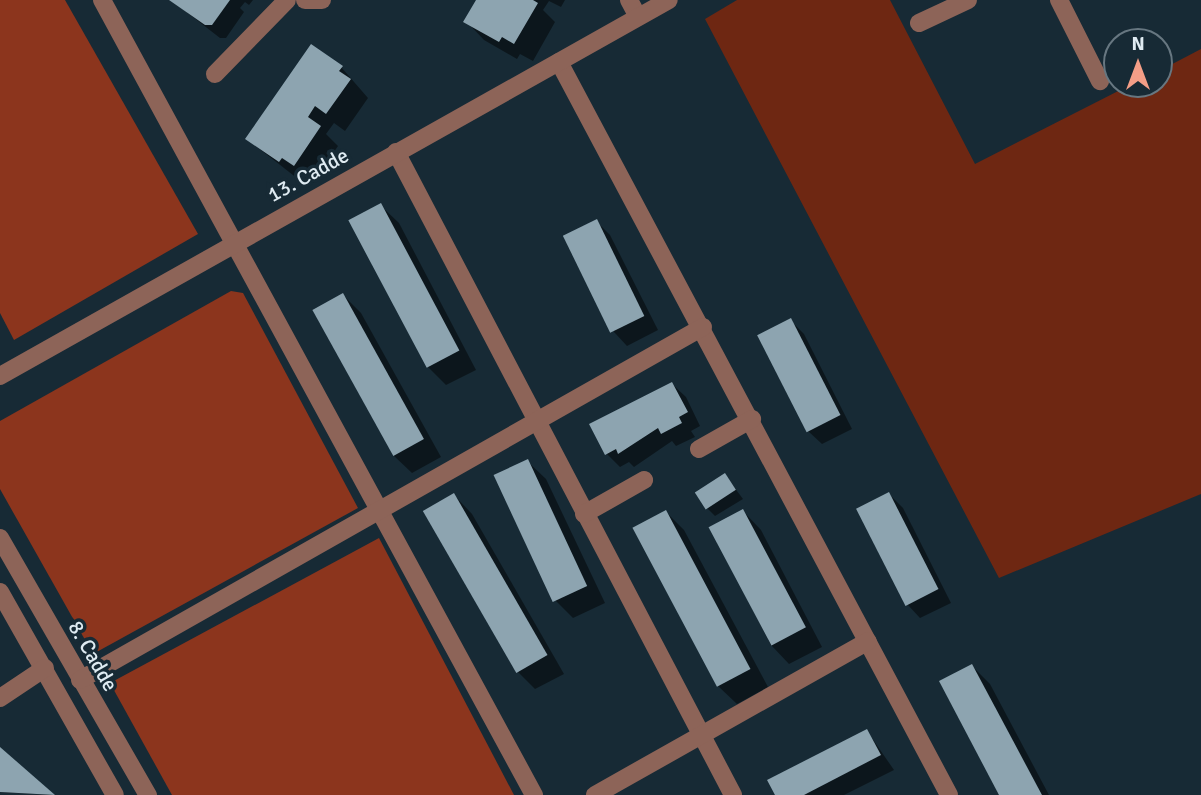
<!DOCTYPE html>
<style>
body{margin:0}
#map{position:relative;width:1201px;height:795px;overflow:hidden;background:#172a35;font-family:Signika,sans-serif}
div>[style]{position:absolute}
.green>*{inset:0;background:#6e2712}
.forest>*{inset:0;background:#8c351d}
.shadow>*{inset:0;background:#0007}
.building>*{inset:0;background:#8da4b0;transform-origin:0 0}
.minor>*{height:18px;margin:-9px;padding:0 9px;transform-origin:9px;border-radius:9px;background:#8d6458}
span{translate:-50% -50%;white-space:nowrap;text-align:center;line-height:1.15;-webkit-text-stroke:7px #172a35;paint-order:stroke}
.street-label{font-size:21px;color:#dfebf2}
.north{position:absolute;left:1103px;top:28px;width:70px;height:70px;box-sizing:border-box;background:#172a35;border:2px solid #677781;border-radius:50%;rotate:0deg;font-size:19px;font-weight:700;line-height:28px;text-align:center;color:#dfebf2}
.north::after{content:'';display:block;margin:auto;width:24px;height:32px;background:#f49e87;clip-path:polygon(50% 0,100% 100%,50% 72%,0 100%)}
</style>
<div id="map">
<div class="green">
<i style="clip-path:polygon(737px 0,890px 0,975px 164px,1132px 84px,1159px 84px,1159px 71px,1201px 49px,1201px 494px,999px 578px,705px 19px)"></i>
</div>
<div class="forest">
<i style="clip-path:polygon(0 0,65px 0,198px 234px,14px 340px,0 313px)"></i>
<i style="clip-path:polygon(231px 291px,243px 293px,358px 508px,93px 654px,0 489px,0 421px)"></i>
<i style="clip-path:polygon(379px 538px,514px 795px,172px 795px,110px 683px)"></i>
</div>
<div class="shadow">
<i style="clip-path:polygon(171px 0,253px 0,249px 5px,245px 2px,240px 8px,244px 12px,226px 38px,220px 38px)"></i>
<i style="clip-path:polygon(478px 0,565px 0,561px 7px,549px 1px,543px 10px,555px 22px,533px 61px,520px 54px,517px 59px,484px 40px,466px 21px)"></i>
<i style="clip-path:polygon(341px 67px,368px 98px,345px 131px,334px 123px,326px 134px,338px 146px,313px 183px,301px 174px,298px 179px,247px 139px)"></i>
<i style="clip-path:polygon(380px 205px,399px 223px,476px 370px,446px 385px,428px 367px)"></i>
<i style="clip-path:polygon(596px 221px,610px 235px,658px 330px,627px 346px,614px 332px)"></i>
<i style="clip-path:polygon(343px 295px,361px 313px,441px 457px,412px 473px,393px 455px)"></i>
<i style="clip-path:polygon(790px 320px,804px 334px,852px 429px,822px 444px,808px 431px)"></i>
<i style="clip-path:polygon(672px 384px,686px 397px,700px 426px,691px 431px,695px 437px,676px 446px,672px 441px,634px 467px,629px 462px,620px 467px,606px 453px)"></i>
<i style="clip-path:polygon(527px 461px,546px 479px,605px 603px,573px 618px,555px 600px,495px 476px)"></i>
<i style="clip-path:polygon(725px 475px,743px 499px,715px 516px,706px 507px)"></i>
<i style="clip-path:polygon(889px 494px,903px 508px,951px 603px,920px 618px,907px 604px,859px 510px)"></i>
<i style="clip-path:polygon(454px 495px,472px 514px,564px 674px,535px 689px,517px 671px)"></i>
<i style="clip-path:polygon(743px 511px,761px 530px,822px 647px,789px 664px,771px 645px,711px 528px)"></i>
<i style="clip-path:polygon(666px 512px,684px 530px,768px 687px,737px 704px,718px 686px)"></i>
<i style="clip-path:polygon(972px 666px,990px 684px,1049px 795px,1001px 795px)"></i>
<i style="clip-path:polygon(867px 731px,894px 770px,844px 795px,777px 795px)"></i>
<i style="clip-path:polygon(0 749px,52px 795px,0 792px)"></i>
</div>
<div class="building">
<i style="clip-path:polygon(169px 0,230px 0,212px 25px,205px 25px)"></i>
<i style="clip-path:polygon(476px 0,533px 0,538px 3px,514px 44px,502px 37px,499px 42px,463px 22px)"></i>
<i style="clip-path:polygon(311px 44px,343px 66px,339px 71px,351px 79px,326px 114px,315px 106px,308px 117px,321px 126px,294px 166px,282px 158px,279px 162px,245px 139px)"></i>
<i style="left:381px;top:203px;width:167px;height:37px;rotate:62deg"></i>
<i style="left:597px;top:219px;width:108px;height:38px;rotate:64deg"></i>
<i style="left:343px;top:293px;width:167px;height:35px;rotate:61deg"></i>
<i style="left:791px;top:318px;width:109px;height:38px;rotate:63deg"></i>
<i style="clip-path:polygon(672px 382px,688px 412px,679px 417px,682px 423px,661px 434px,658px 428px,618px 454px,616px 449px,605px 455px,589px 424px)"></i>
<i style="left:528px;top:459px;width:140px;height:38px;rotate:65deg"></i>
<i style="left:725px;top:473px;width:20px;height:36px;rotate:57deg"></i>
<i style="left:889px;top:492px;width:109px;height:37px;rotate:63deg"></i>
<i style="left:454px;top:493px;width:187px;height:36px;rotate:60deg"></i>
<i style="left:743px;top:509px;width:134px;height:39px;rotate:62deg"></i>
<i style="left:666px;top:510px;width:180px;height:38px;rotate:62deg"></i>
<i style="clip-path:polygon(972px 664px,1042px 795px,999px 795px,939px 681px)"></i>
<i style="clip-path:polygon(867px 729px,881px 755px,804px 795px,775px 795px,767px 780px)"></i>
<i style="clip-path:polygon(0 747px,55px 795px,0 792px)"></i>
</div>
<div class="minor">
<i style="left:102px;top:0;width:905px;rotate:61.48deg"></i>
<i style="left:305px;top:0;width:17px"></i>
<i style="left:629px;top:0;width:19px;rotate:62deg"></i>
<i style="left:1059px;top:0;width:91px;rotate:63.2deg"></i>
<i style="left:919px;top:23px;width:54px;rotate:-25.1deg"></i>
<i style="left:559px;top:62px;width:830px;rotate:61.98deg"></i>
<i style="left:215px;top:74px;width:103px;rotate:-45.8deg"></i>
<i style="left:396px;top:152px;width:726px;rotate:62.34deg"></i>
<i style="left:0;top:376px;width:767px;rotate:-29.34deg"></i>
<i style="left:699px;top:449px;width:61px;rotate:-29.5deg"></i>
<i style="left:584px;top:514px;width:69px;rotate:-29.5deg"></i>
<i style="left:0;top:538px;width:297px;rotate:60.1deg"></i>
<i style="left:0;top:592px;width:233px;rotate:60.5deg"></i>
<i style="left:80px;top:680px;width:716px;rotate:-29.54deg"></i>
<i style="left:0;top:698px;width:54px;rotate:-33.7deg"></i>
<i style="left:595px;top:795px;width:313px;rotate:-29.4deg"></i>
</div>
<div class="street-label">
<span style="left:308px;top:175px;rotate:-29deg">13. Cadde</span>
<span style="left:93px;top:656px;rotate:60deg">8. Cadde</span>
</div>
<div class="north">N</div>
</div>
